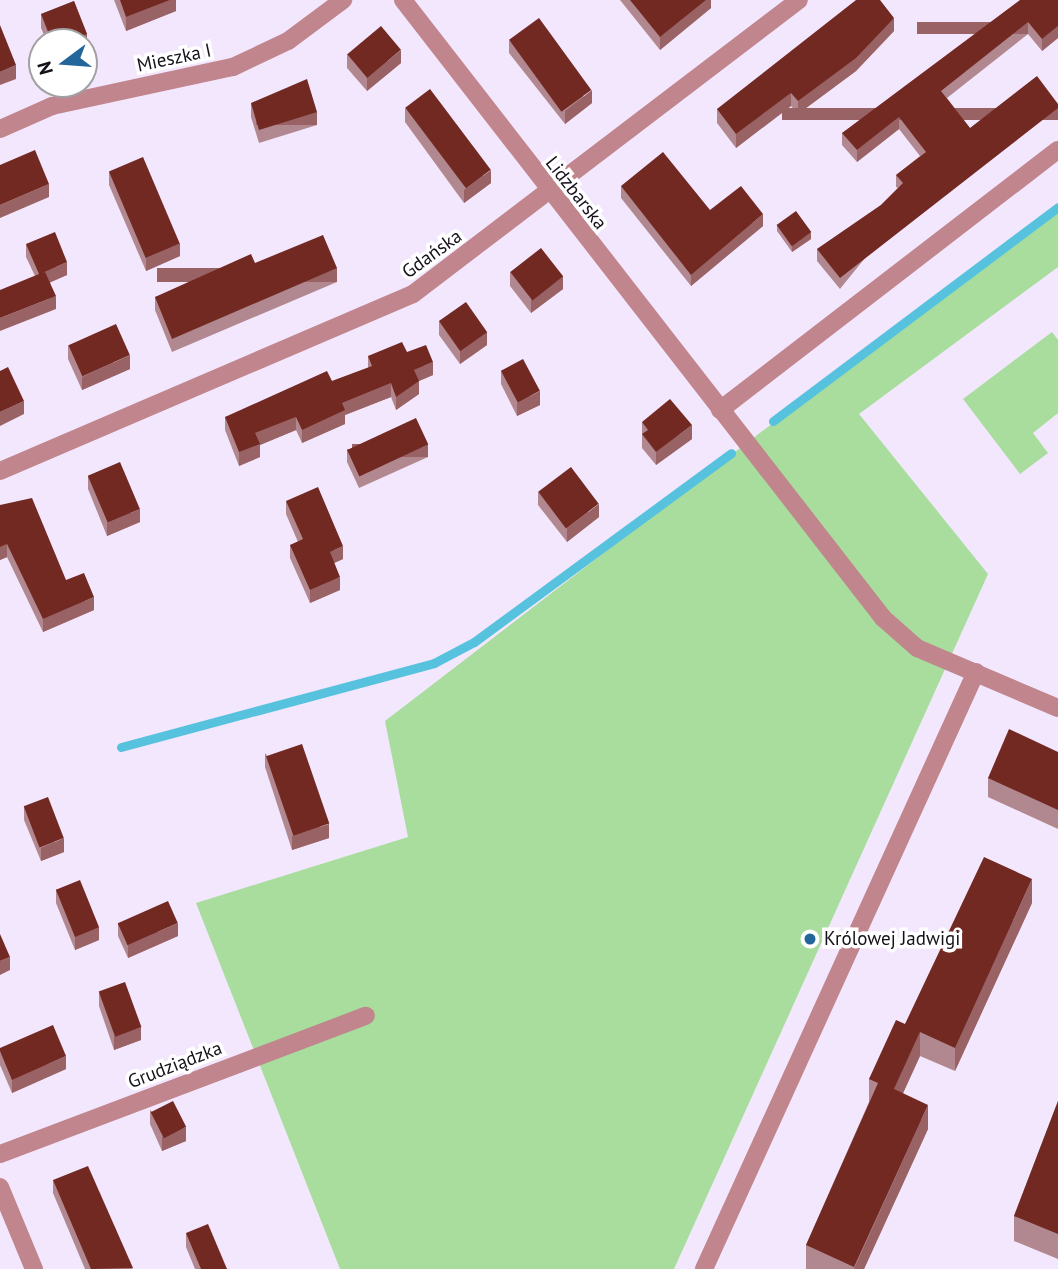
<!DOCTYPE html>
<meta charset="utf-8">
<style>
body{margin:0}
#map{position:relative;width:1058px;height:1269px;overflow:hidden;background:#f3e7fe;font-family:"PT Sans",sans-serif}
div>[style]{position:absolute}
.green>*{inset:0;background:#a8dd9d}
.stream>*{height:9px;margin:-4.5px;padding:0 4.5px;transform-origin:4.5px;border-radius:4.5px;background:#57c2de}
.minor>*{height:18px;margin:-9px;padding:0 9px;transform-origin:9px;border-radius:9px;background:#c1858d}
.wall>*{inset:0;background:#b28890}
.shaded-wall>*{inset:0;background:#996264;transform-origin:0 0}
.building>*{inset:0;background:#722922;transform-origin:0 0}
.dots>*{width:19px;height:19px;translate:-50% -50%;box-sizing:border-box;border:4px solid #fff;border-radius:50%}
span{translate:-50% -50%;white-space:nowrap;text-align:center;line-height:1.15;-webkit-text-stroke:7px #fff;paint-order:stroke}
.street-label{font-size:19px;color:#151119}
.poi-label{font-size:19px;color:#151119}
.left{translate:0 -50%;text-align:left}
.north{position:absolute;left:28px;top:28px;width:70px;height:70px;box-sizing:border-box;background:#fff;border:2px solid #a1a0a3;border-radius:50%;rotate:254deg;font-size:19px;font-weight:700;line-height:28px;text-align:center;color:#151119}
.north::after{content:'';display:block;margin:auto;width:24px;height:32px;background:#23669b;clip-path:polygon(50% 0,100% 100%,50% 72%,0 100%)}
</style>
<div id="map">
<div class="green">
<i style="clip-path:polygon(1058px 204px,1058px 267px,859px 414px,988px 574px,674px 1269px,340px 1269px,196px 903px,408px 837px,385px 721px)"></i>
<i style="clip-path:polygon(1052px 332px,1058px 340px,1058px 413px,1033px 433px,1048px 453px,1020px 474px,963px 399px)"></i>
</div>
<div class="stream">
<i style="left:773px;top:421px;width:356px;rotate:-36.9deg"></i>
<i style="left:121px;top:747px;width:324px;rotate:-15deg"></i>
<i style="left:434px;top:663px;width:45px;rotate:-27.7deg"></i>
<i style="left:474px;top:642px;width:319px;rotate:-36.3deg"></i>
</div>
<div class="minor">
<i style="left:403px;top:0;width:783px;rotate:52.16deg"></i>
<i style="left:883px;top:618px;width:45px;rotate:41.4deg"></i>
<i style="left:917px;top:648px;width:153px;rotate:23.1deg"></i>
<i style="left:0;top:129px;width:57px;rotate:-23.9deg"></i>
<i style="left:52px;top:106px;width:185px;rotate:-12.2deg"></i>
<i style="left:233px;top:67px;width:61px;rotate:-25.3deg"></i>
<i style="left:288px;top:41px;width:69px;rotate:-36.7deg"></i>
<i style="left:720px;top:410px;width:426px;rotate:-37.6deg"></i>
<i style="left:0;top:471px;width:449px;rotate:-23.2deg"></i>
<i style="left:413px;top:294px;width:485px;rotate:-37.3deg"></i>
<i style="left:0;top:1154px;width:391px;rotate:-20.7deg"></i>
<i style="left:0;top:1187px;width:89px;rotate:67.5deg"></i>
<i style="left:704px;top:1269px;width:656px;rotate:-65.51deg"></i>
</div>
<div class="wall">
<i style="clip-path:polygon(114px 0,176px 0,176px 11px,126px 31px)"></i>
<i style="clip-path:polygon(620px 0,711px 0,711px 8px,660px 50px)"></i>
<i style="clip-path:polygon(1058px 0,1058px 38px,1042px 51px,1028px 34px,947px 98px,970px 128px,840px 289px,817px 261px,817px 249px,881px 205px,898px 188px,896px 187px,896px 175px,920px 156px,899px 129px,857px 162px,842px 145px,842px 133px)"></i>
<i style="clip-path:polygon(74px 1px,87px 34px,87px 48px,84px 49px,84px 42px,47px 42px,41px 28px,41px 14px)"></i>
<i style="clip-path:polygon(894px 31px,856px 71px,798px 114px,791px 106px,736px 148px,717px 123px,717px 109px)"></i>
<i style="clip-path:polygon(509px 40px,592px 103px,565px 124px,509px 53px)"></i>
<i style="clip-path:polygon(347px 54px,401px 63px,367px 91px,347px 68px)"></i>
<i style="clip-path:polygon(251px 103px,317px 125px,259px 143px,251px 117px)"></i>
<i style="clip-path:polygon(405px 108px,491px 183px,464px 203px,405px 122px)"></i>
<i style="clip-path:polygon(109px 172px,180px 256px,146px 271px,109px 185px)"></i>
<i style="clip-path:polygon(621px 186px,710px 210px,763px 226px,691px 286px,621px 198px)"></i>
<i style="clip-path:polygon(777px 225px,811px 239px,792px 252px,777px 231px)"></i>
<i style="clip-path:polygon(26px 244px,67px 275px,50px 282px,56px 309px,35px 276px,26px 257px)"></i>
<i style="clip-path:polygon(255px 263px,337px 282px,172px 352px,155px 310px,155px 297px)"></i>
<i style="clip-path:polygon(510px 272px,563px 289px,531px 313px,510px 286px)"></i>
<i style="clip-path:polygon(439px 321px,487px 345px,460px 364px,439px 335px)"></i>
<i style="clip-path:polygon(68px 345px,130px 369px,82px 390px,68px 359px)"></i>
<i style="clip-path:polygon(407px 352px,433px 375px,419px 381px,419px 394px,396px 410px,391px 397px,345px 415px,345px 424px,302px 443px,296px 430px,260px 445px,260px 457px,239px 466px,225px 430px,225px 417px,332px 381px,368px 368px,368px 356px)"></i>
<i style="clip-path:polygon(501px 371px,540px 405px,517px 416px,501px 384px)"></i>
<i style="clip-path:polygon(642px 422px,692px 439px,656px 465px,642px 448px)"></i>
<i style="clip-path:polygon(347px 449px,428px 457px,359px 488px,347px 462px)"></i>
<i style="clip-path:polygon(88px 476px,140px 522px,107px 536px,88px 489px)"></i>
<i style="clip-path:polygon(538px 492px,599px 517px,567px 542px,538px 505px)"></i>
<i style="clip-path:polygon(286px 501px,343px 559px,334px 563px,340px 590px,310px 603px,290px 558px,290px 545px,298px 542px,286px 514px)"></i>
<i style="clip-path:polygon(0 505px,66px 580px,94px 610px,43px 632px,7px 557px,0 560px)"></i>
<i style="clip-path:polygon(1058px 752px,1058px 829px,988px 797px,988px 778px)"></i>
<i style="clip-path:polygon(265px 753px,329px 838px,292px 850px,265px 767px)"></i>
<i style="clip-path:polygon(24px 807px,64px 852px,41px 861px,24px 820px)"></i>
<i style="clip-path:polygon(56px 889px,99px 940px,75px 950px,56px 903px)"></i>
<i style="clip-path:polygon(1032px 903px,955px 1071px,920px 1056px,903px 1093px,928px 1129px,864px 1269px,806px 1269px,806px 1245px,869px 1102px,869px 1079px,905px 1024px)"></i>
<i style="clip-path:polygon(118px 923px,178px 936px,128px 958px,118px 936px)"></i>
<i style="clip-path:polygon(99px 993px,141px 1040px,114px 1050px,99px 1006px)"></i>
<i style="clip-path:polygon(0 1048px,66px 1069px,12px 1093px,0 1065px)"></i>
<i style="clip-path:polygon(1058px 1101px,1058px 1259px,1014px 1241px,1014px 1216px)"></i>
<i style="clip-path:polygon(150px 1110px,186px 1141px,162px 1151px,150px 1124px)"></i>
<i style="clip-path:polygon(53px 1180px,133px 1269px,85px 1269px,53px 1193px)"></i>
<i style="clip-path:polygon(186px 1233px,227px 1269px,195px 1269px,186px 1247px)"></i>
</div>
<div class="shaded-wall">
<i style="clip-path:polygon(170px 0,176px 0,176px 11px,126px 31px,126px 17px)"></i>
<i style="clip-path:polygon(706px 0,711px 0,711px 8px,660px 50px,660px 37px)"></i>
<i style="clip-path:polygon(894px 18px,894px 31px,856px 71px,798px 114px,798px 101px)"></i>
<i style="left:1028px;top:22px;width:12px;height:111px;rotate:90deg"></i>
<i style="clip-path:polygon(1058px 26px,1058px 38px,1042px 51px,1042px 39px)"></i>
<i style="clip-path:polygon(87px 34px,87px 48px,84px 49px,84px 42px,68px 42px)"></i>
<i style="clip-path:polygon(401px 50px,401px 63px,367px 91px,367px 78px)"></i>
<i style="clip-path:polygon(16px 65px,16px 79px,0 85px,0 72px)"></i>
<i style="clip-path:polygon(592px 90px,592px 103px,565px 124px,565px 111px)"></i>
<i style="clip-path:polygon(791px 93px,791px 106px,736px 148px,736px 134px)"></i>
<i style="left:1058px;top:108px;width:12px;height:276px;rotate:90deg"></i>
<i style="left:317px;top:112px;width:13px;height:61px;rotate:90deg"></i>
<i style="clip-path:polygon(899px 117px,899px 129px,857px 162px,857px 150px)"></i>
<i style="clip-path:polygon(491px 170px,491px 183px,464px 203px,464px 190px)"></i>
<i style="clip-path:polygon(49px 184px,49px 197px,0 218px,0 205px)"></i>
<i style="clip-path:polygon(763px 214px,763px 226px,691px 286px,691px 275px)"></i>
<i style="clip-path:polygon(811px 232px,811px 239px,792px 252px,792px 245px)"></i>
<i style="clip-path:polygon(180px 243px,180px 256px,146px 271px,146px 258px)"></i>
<i style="clip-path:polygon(67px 262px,67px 275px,40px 287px,40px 274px)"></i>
<i style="left:337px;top:268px;width:14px;height:180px;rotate:90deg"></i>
<i style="clip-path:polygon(563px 276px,563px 289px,531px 313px,531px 300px)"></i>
<i style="clip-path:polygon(56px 296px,56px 309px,0 331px,0 318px)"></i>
<i style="clip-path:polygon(487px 332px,487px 345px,460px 364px,460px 351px)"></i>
<i style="clip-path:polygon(130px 355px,130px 369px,82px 390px,82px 377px)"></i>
<i style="clip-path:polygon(433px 362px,433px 375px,419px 381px,419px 394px,396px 410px,396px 397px,414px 370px)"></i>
<i style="clip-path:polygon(391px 383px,391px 397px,345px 415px,345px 424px,302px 443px,302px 430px,342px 403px)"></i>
<i style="clip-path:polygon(540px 391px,540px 405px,517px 416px,517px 403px)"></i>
<i style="clip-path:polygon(24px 401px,24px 414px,0 426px,0 412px)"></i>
<i style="clip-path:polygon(296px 417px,296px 430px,260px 445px,260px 457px,239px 466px,239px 452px,255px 433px)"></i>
<i style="clip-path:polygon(692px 425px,692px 439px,656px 465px,656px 452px)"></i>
<i style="left:428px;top:444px;width:13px;height:76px;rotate:90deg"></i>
<i style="clip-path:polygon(599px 504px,599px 517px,567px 542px,567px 528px)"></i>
<i style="clip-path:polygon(140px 509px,140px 522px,107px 536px,107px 523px)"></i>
<i style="clip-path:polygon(7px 544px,7px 557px,0 560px,0 547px)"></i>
<i style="clip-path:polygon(343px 546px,343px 559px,330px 565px,330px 552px)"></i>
<i style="clip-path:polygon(340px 577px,340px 590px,310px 603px,310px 590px)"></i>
<i style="clip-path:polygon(94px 597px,94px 610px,43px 632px,43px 619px)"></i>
<i style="clip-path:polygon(329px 824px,329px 838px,292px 850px,292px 836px)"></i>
<i style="clip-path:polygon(64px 838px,64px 852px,41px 861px,41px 848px)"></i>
<i style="clip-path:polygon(1032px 879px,1032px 903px,955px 1071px,955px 1048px)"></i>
<i style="clip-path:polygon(178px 923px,178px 936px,128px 958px,128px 945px)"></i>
<i style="clip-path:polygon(99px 927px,99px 940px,75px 950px,75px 936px)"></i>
<i style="clip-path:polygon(10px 957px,10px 970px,0 975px,0 961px)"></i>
<i style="clip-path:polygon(141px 1027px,141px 1040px,114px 1050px,114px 1036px)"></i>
<i style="clip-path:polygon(920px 1032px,920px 1056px,894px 1113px,894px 1089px)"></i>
<i style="clip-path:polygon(66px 1056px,66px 1069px,12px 1093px,12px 1080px)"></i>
<i style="clip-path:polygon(928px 1105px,928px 1129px,864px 1269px,854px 1269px)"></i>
<i style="clip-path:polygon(186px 1127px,186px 1141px,162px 1151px,162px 1137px)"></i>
</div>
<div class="building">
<i style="clip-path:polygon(120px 0,170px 0,126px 17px)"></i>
<i style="clip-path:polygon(630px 0,706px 0,660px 37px)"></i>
<i style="clip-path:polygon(856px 0,880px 0,894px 18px,856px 58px,798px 101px,791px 93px,736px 134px,717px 109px)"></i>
<i style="clip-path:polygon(1020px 0,1058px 0,1058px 26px,1042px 39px,1028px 22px,941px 91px,970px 128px,1037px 76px,1058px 104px,1058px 108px,840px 278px,817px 249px,881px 205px,903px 183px,896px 175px,926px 152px,899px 117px,857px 150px,842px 133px)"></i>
<i style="clip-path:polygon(74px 1px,87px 34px,68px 42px,52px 42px,41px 14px)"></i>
<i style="left:539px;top:18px;width:89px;height:37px;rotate:54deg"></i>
<i style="clip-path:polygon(0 25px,16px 65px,0 72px)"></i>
<i style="left:381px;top:26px;width:31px;height:44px;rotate:50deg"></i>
<i style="clip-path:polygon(307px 79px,317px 112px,259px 130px,251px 103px)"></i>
<i style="left:430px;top:89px;width:101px;height:31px;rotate:53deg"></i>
<i style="clip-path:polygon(35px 150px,49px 184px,0 205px,0 165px)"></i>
<i style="clip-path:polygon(663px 152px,710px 210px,741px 186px,763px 214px,691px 275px,621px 186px)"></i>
<i style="left:143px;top:157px;width:94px;height:37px;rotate:67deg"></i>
<i style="left:796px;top:211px;width:26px;height:24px;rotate:54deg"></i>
<i style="clip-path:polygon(55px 232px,67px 262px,40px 274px,45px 272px,56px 296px,0 318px,0 290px,39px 274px,26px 244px)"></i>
<i style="clip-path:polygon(323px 235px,337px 268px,172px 339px,155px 297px,251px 254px,255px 263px)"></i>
<i style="left:541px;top:248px;width:36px;height:39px;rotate:52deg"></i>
<i style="left:466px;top:302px;width:37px;height:33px;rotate:55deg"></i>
<i style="left:116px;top:324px;width:34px;height:52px;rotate:66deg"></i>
<i style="clip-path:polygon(402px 342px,407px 352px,426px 345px,433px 362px,414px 370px,419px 381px,396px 397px,391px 383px,342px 403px,345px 410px,302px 430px,296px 417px,255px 433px,260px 444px,239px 452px,225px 417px,327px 371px,332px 381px,372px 366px,368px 356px)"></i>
<i style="left:523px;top:359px;width:36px;height:25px;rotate:62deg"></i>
<i style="clip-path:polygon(8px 367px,24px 401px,0 412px,0 371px)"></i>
<i style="clip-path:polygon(670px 399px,692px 425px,656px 452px,642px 434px,648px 430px,642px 422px)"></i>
<i style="left:416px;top:418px;width:29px;height:76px;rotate:65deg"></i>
<i style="left:120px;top:462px;width:51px;height:35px;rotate:67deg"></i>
<i style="left:571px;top:467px;width:46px;height:41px;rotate:53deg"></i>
<i style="clip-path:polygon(318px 487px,343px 546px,330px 552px,340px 577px,310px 590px,290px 545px,303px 539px,286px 501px)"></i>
<i style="clip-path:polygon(32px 498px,66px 580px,84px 573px,94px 597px,43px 619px,7px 544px,0 547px,0 505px)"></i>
<i style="clip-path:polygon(1009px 729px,1058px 752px,1058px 810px,988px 778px)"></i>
<i style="left:302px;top:744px;width:84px;height:38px;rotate:71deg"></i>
<i style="left:48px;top:797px;width:44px;height:26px;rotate:69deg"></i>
<i style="clip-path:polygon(984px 857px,1032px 879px,955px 1048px,920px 1032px,894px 1089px,928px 1105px,854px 1267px,806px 1245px,878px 1083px,869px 1079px,896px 1020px,905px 1024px)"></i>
<i style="left:80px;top:880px;width:51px;height:26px;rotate:68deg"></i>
<i style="left:168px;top:901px;width:24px;height:55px;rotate:66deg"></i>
<i style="clip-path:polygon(0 934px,10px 957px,0 961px)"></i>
<i style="left:125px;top:982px;width:48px;height:28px;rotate:70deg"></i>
<i style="clip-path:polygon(53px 1025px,66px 1056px,12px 1080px,0 1051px,0 1048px)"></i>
<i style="left:173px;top:1101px;width:29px;height:25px;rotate:63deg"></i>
<i style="clip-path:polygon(1058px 1101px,1058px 1234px,1014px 1216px)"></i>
<i style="clip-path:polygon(88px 1166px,133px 1268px,91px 1269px,53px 1180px)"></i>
<i style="clip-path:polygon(208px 1224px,227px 1269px,201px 1269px,186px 1233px)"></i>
</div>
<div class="dots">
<i style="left:810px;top:939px;background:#23669b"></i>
</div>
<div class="street-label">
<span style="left:174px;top:58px;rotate:-12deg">Mieszka I</span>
<span style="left:576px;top:193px;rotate:52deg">Lidzbarska</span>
<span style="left:432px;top:254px;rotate:-36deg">Gdańska</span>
<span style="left:175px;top:1065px;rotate:-21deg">Grudziądzka</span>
</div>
<div class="poi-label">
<span class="left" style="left:824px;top:939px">Królowej Jadwigi</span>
</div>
<div class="north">N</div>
</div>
